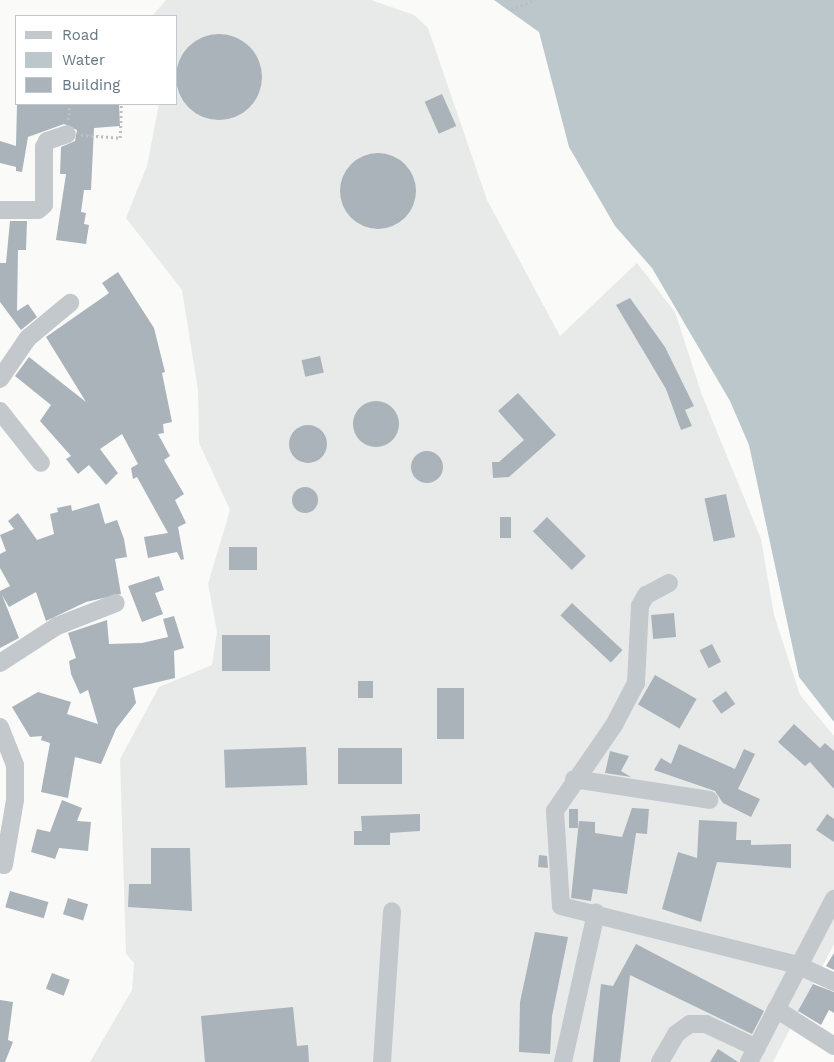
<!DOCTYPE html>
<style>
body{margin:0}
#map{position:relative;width:834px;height:1062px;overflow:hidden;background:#fafaf8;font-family:"Work Sans",sans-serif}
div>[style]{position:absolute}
.built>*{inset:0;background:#e8e9e9}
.water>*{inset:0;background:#bbc7cb}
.building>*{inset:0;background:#aab3b9;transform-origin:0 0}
.round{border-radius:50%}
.path>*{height:2.5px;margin-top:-1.25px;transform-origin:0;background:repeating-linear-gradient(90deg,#bbbfc2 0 2.5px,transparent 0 5px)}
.minor>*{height:18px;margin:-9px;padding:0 9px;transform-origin:9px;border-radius:9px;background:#c3c8cc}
span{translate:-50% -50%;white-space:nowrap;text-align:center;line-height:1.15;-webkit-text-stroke:5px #fff;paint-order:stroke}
.legend{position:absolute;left:15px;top:15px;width:162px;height:90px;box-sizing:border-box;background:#fff;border:1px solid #c1c8cd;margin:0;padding:6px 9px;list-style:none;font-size:15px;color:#657683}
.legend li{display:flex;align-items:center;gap:10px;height:25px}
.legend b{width:25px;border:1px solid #c1c8cd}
</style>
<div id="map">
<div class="built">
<i style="clip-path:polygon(166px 0,371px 0,414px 15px,428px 28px,487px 200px,560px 336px,637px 263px,675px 312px,702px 395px,761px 539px,774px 615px,800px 695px,834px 736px,834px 944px,773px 1062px,90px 1062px,132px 990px,134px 963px,126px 954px,120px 759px,159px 687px,212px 665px,217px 632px,208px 584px,230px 510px,199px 443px,198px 390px,182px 290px,126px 218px,147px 166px,159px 104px,176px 104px,176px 16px,152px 16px)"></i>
</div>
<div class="water">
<i style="clip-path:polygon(494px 0,834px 0,834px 722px,799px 677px,749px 445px,730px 401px,652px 268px,615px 226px,569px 147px,539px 32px)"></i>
</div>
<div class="building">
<i class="round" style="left:176px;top:34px;width:86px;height:86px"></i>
<i style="left:442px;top:94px;width:35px;height:19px;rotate:66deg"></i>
<i style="clip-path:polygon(17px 104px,119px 104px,120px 126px,94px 128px,91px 190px,84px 190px,81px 212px,86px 213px,84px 224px,89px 225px,86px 244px,56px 240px,66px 174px,60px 174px,61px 147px,75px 141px,77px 130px,64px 124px,28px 137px,22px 172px,16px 171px,16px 167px,0 163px,0 141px,16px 146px)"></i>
<i class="round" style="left:340px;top:153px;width:76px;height:76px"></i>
<i style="clip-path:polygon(10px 221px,27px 221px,26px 250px,18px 250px,17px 311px,28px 304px,37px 317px,21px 330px,0 302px,0 263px,6px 263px)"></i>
<i style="clip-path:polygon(118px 272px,154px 328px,165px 372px,162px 373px,172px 422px,163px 424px,164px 433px,158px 434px,170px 456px,164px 460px,184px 494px,175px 500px,186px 523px,178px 527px,184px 559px,181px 560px,177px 552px,148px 558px,144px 537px,168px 533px,137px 477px,133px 479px,131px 468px,138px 464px,122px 434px,100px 449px,118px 473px,106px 485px,89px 465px,78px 474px,66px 459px,71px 456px,40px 421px,51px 405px,15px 376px,29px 357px,86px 402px,46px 337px,109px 293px,102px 283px)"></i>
<i style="clip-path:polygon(630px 298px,665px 347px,694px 406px,685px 410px,692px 426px,681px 430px,666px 389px,616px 305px)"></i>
<i style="left:320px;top:356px;width:17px;height:19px;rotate:77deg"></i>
<i style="clip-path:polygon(518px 393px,556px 435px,509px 477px,493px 478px,492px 462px,499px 462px,524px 440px,498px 411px)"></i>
<i class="round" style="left:353px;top:401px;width:46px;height:46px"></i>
<i class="round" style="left:289px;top:425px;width:38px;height:38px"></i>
<i class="round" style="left:411px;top:451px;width:32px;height:32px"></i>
<i class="round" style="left:292px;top:487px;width:26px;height:26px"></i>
<i style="left:726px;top:494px;width:44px;height:22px;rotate:78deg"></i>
<i style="clip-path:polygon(99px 503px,105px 524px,117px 520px,124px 539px,127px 557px,115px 559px,121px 594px,86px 602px,46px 621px,36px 592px,9px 607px,2px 595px,19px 638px,0 648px,0 591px,10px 586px,0 568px,0 554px,6px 551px,0 535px,14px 529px,8px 521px,18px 513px,37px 540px,54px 534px,50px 514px,58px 512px,57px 508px,71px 505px,72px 511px)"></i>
<i style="left:500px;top:517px;width:11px;height:21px"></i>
<i style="left:547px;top:517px;width:55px;height:20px;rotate:45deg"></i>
<i style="left:229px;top:547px;width:28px;height:23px"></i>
<i style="clip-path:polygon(159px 576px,164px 590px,155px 593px,163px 614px,142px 622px,128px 586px)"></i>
<i style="left:572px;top:603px;width:69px;height:17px;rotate:43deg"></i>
<i style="left:674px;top:613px;width:24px;height:23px;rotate:85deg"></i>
<i style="clip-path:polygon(174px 616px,184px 648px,174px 651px,175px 678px,133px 688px,136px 703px,116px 729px,101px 764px,75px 757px,68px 798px,41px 792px,50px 743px,41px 740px,42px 736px,30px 737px,12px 707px,38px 692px,71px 702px,67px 714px,98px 724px,88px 690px,80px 694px,71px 674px,69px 661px,76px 658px,68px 633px,107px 620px,109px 644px,142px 643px,168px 637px,163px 619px)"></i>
<i style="left:222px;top:635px;width:48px;height:36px"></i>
<i style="left:712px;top:644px;width:20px;height:14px;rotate:63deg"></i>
<i style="left:655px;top:675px;width:48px;height:34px;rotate:30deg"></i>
<i style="left:358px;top:681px;width:15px;height:17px"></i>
<i style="left:437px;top:688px;width:27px;height:51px"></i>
<i style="left:726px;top:691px;width:16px;height:17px;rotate:55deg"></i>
<i style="clip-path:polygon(794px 724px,820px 748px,825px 743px,834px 751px,834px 789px,810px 762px,805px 766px,778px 742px)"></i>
<i style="clip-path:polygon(679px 744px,735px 769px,744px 749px,755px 754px,738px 789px,760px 799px,751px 817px,723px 803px,715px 791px,654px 770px,661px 758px,671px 764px)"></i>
<i style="left:306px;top:747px;width:38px;height:82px;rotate:88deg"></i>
<i style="left:402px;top:748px;width:36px;height:64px;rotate:90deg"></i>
<i style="clip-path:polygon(610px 751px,629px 756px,621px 771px,631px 777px,605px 773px)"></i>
<i style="clip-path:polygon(62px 800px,82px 808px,77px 821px,91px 822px,88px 851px,59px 848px,55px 859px,31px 852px,37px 829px,50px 832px)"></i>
<i style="clip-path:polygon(632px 808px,649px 809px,647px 834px,636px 833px,627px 894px,593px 889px,591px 901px,571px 898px,579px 821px,595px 822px,595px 833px,622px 837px)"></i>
<i style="left:569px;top:809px;width:9px;height:19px"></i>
<i style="clip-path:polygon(420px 814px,420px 831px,390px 833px,390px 845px,354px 845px,354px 831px,362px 831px,361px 816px)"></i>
<i style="clip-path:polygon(827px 814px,834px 819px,834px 842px,816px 830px)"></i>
<i style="clip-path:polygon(699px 820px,737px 822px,736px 840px,751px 840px,751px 845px,791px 844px,791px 868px,717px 862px,701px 922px,662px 909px,678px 852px,697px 858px)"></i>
<i style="clip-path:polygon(151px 848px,190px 848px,192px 911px,128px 907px,129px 884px,151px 884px)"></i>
<i style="clip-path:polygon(539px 855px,547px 856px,548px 868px,538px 867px)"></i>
<i style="left:10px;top:891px;width:40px;height:17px;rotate:16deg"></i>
<i style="left:68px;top:898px;width:21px;height:17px;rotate:17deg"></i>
<i style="clip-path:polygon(535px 932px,568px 937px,552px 1016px,550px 1054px,519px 1052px,520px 1002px)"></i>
<i style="clip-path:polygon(636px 944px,764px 1011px,752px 1034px,630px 975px,620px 1062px,593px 1062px,601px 984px,613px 986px)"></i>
<i style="clip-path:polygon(834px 953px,834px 970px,826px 966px)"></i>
<i style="left:52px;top:973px;width:19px;height:17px;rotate:21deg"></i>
<i style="clip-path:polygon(813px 984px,834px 992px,834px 1013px,829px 1010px,821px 1025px,798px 1011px)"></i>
<i style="clip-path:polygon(0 1000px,13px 1002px,8px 1040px,13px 1042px,5px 1062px,0 1062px)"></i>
<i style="clip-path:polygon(293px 1007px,297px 1046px,308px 1045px,309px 1062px,205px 1062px,201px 1016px)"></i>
<i style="clip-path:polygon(718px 1049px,738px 1062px,710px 1062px)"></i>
</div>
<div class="path">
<i style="left:511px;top:9px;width:26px;rotate:-21deg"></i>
<i style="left:68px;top:120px;width:16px;rotate:-83deg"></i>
<i style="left:81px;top:135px;width:39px;rotate:4deg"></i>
<i style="left:120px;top:138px;width:34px;rotate:-88deg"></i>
</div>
<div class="minor">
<i style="left:0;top:210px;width:38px"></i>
<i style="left:38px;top:210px;width:8px;rotate:-40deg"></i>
<i style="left:44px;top:205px;width:58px;rotate:-90deg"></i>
<i style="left:44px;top:147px;width:7px;rotate:-63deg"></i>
<i style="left:47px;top:141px;width:21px;rotate:-19deg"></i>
<i style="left:0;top:379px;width:50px;rotate:-55.7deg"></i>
<i style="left:28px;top:338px;width:55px;rotate:-39.8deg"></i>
<i style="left:0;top:411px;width:66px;rotate:51.7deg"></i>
<i style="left:669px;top:583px;width:26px;rotate:152deg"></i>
<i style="left:646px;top:595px;width:13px;rotate:119deg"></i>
<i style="left:640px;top:606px;width:77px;rotate:93deg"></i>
<i style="left:636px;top:683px;width:47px;rotate:117.6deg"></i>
<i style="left:614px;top:725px;width:104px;rotate:124.5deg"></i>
<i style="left:555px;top:811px;width:95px;rotate:86.4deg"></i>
<i style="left:561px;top:906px;width:243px;rotate:14deg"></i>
<i style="left:797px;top:965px;width:41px;rotate:24.7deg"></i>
<i style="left:0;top:663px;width:68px;rotate:-33deg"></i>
<i style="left:57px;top:626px;width:63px;rotate:-21.3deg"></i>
<i style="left:0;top:727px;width:41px;rotate:68.5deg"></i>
<i style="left:15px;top:765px;width:35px;rotate:90deg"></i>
<i style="left:15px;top:800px;width:66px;rotate:99.6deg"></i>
<i style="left:574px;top:779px;width:137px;rotate:8.8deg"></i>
<i style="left:776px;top:1009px;width:69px;rotate:32.5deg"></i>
<i style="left:382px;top:1062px;width:151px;rotate:-86.2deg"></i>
<i style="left:563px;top:1062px;width:153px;rotate:-77.5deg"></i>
<i style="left:660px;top:1062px;width:32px;rotate:-60deg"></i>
<i style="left:676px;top:1034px;width:17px;rotate:-36deg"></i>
<i style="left:690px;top:1024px;width:16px"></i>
<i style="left:706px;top:1024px;width:56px;rotate:25.2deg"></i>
<i style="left:749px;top:1062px;width:184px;rotate:-62.5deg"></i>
</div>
<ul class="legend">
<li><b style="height:6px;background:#c3c8cc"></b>Road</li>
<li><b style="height:14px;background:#bbc7cb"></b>Water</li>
<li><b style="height:14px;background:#aab3b9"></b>Building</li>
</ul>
</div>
